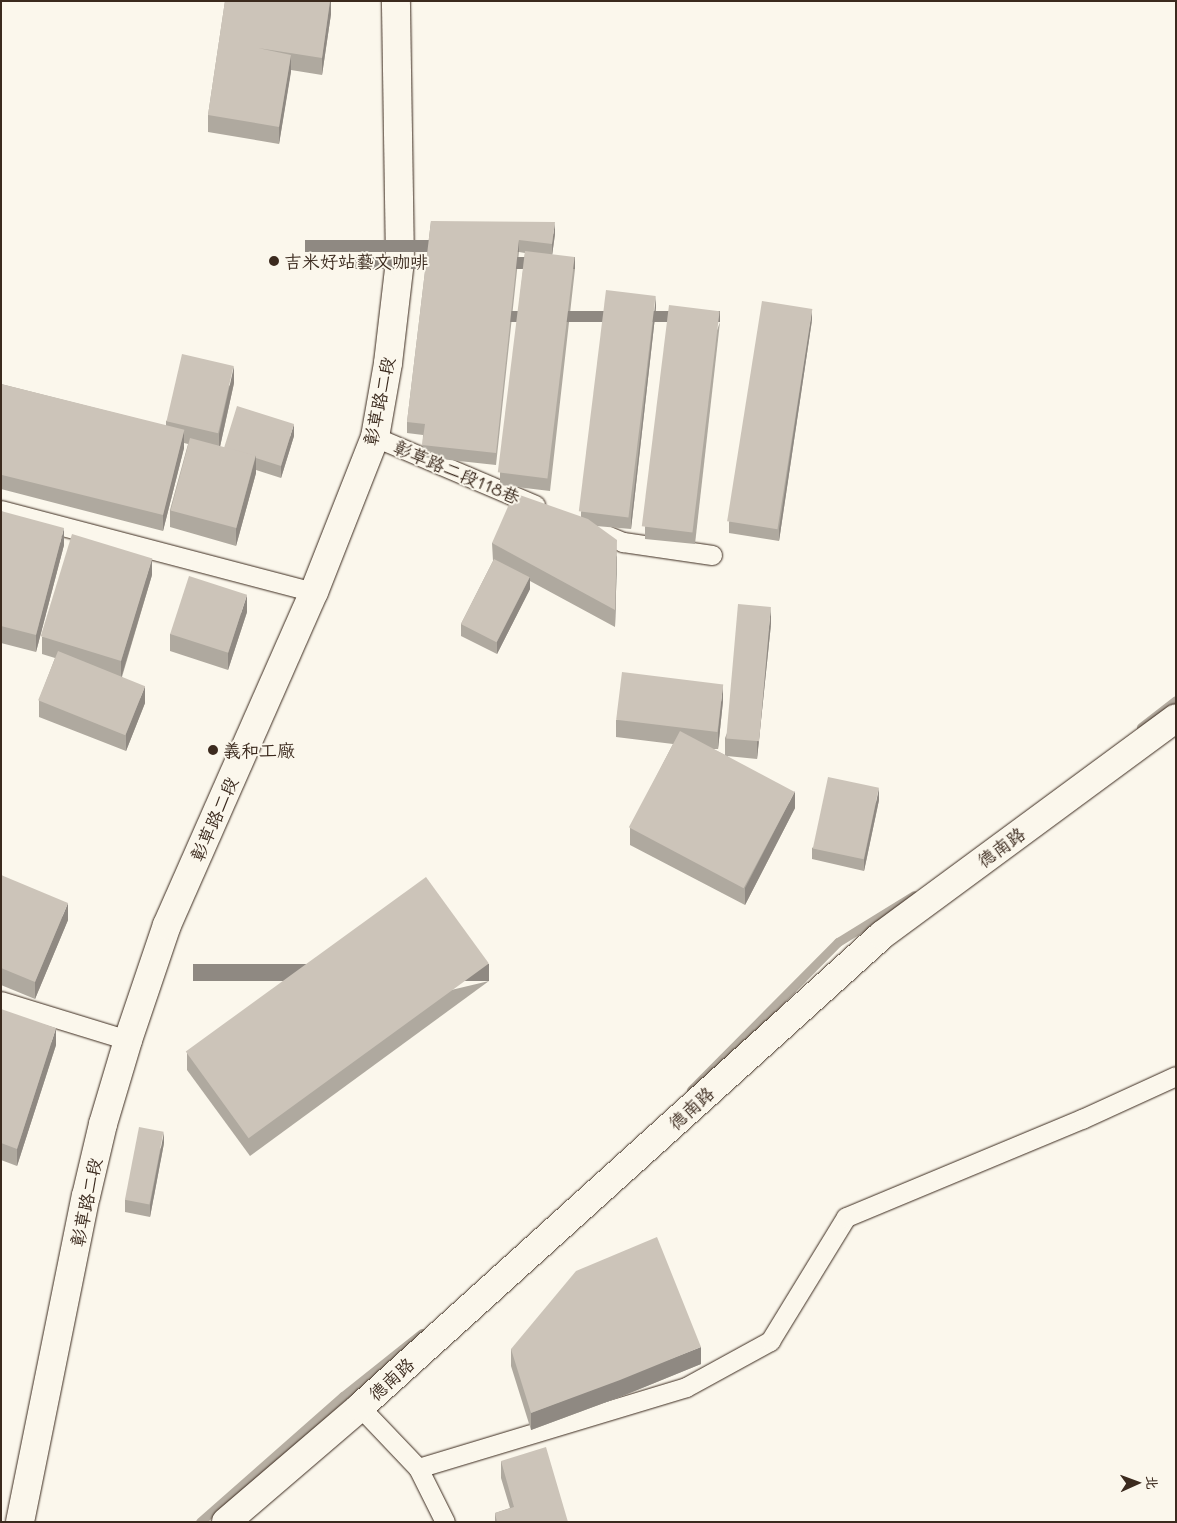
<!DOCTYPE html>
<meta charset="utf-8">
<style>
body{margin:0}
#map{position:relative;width:1177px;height:1523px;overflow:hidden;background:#fbf7ec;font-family:Mali,"LXGW WenKai TC",sans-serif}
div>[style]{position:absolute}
.stream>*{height:9px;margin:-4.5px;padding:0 4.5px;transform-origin:4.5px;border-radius:4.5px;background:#b6aea2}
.roads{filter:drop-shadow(0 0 1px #3b2a1e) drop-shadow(0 0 1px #3b2a1e)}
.service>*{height:19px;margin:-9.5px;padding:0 9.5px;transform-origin:9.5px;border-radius:9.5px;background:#fbf7ec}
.tertiary>*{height:28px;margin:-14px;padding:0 14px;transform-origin:14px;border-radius:14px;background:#fbf7ec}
.wall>*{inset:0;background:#afa99f}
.shaded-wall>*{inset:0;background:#8f8982;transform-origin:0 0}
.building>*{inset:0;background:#ccc4b9;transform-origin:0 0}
.dots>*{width:14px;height:14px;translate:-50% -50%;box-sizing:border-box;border:2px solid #fbf7ec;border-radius:50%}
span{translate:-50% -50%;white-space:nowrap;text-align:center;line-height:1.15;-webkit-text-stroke:4px #fbf7ec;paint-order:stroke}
.poi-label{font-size:18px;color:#3b2a1e}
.left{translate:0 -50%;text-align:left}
.street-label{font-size:18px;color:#3b2a1e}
.frame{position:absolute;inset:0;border:2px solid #3b2a1e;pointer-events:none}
.north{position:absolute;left:1112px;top:1458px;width:50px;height:50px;-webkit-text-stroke:4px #fbf7ec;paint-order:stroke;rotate:88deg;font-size:14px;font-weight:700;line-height:20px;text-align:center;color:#3b2a1e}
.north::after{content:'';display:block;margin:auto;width:18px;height:22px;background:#3b2a1e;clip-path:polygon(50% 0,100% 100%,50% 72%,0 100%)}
</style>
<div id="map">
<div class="stream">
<i style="left:1141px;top:727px;width:44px;rotate:-37.6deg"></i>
<i style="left:691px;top:1090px;width:209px;rotate:-45.2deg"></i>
<i style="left:838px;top:942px;width:89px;rotate:-31.7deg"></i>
<i style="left:200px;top:1522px;width:191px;rotate:-41.4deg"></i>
<i style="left:343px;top:1396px;width:101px;rotate:-38.6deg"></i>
</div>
<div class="roads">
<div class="service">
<i style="left:375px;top:437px;width:174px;rotate:23deg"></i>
<i style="left:1px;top:510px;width:324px;rotate:14.7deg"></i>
<i style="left:592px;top:529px;width:34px;rotate:23deg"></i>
<i style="left:623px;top:542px;width:90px;rotate:8.3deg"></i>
<i style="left:1px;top:1001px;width:133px;rotate:17.1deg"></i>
<i style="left:360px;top:1407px;width:84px;rotate:46.4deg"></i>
<i style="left:418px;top:1468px;width:60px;rotate:63.4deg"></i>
<i style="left:418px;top:1468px;width:280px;rotate:-16.8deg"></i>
<i style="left:686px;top:1387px;width:96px;rotate:-28.7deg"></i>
<i style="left:770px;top:1341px;width:145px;rotate:-58.5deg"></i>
<i style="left:846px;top:1217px;width:256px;rotate:-22.6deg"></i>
<i style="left:1082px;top:1119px;width:103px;rotate:-24.6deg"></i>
</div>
<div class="tertiary">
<i style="left:20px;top:1522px;width:333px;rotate:-78.6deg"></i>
<i style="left:86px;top:1196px;width:74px;rotate:-76.7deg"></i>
<i style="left:103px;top:1124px;width:88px;rotate:-73.4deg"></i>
<i style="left:128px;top:1040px;width:121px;rotate:-71.3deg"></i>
<i style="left:167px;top:925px;width:364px;rotate:-66.2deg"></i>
<i style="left:314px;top:592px;width:167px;rotate:-68.5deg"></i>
<i style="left:375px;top:437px;width:75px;rotate:-80deg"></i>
<i style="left:388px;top:363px;width:103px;rotate:-83.3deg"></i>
<i style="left:400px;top:261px;width:260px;rotate:-90.9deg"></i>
<i style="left:226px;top:1522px;width:177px;rotate:-40.6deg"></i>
<i style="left:360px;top:1407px;width:704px;rotate:-42.12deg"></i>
<i style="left:882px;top:935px;width:365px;rotate:-36.4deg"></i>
</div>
</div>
<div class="wall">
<i style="clip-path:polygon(225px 1px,331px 1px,331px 14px,322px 75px,291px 70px,279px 144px,208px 132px,208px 115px)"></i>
<i style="clip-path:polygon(431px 221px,555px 234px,552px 255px,575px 269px,550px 491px,500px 485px,500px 473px,525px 253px,519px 252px,496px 465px,422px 457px,423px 435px,407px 433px,407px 422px)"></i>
<i style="clip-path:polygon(656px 308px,631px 529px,596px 526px,617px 557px,615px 627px,530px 581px,530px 589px,497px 654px,461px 636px,461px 624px,493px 561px,492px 543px,581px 517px,581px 512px)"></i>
<i style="clip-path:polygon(812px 320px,779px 541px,729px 533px,729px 522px)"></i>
<i style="clip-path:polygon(720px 322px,695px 544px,645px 539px,645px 527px)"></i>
<i style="clip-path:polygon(234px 383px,220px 447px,224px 448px,294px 436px,281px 478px,256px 470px,256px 473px,236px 546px,170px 527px,170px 510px,188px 444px,184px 443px,184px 448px,163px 531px,1px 489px,1px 384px,166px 426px,166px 421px)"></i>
<i style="clip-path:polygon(1px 511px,64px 545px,36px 652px,1px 643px)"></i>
<i style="clip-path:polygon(152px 575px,122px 677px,145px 703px,126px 751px,39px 717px,39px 700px,55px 658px,42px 654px,42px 637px)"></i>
<i style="clip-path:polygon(247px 612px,228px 670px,170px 651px,170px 634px)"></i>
<i style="clip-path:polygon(771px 624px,757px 759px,727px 756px,795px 808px,745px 905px,630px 845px,630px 828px,673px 744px,616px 737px,616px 720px,723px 701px,718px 749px,713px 749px,725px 755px,725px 738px)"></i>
<i style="clip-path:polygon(879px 800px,864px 871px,812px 859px,812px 848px)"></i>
<i style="clip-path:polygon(1px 875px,68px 920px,35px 999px,1px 985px)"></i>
<i style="clip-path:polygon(489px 981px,250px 1156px,187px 1070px,187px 1053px)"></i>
<i style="clip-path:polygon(1px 1009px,56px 1045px,17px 1166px,1px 1160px)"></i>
<i style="clip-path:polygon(164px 1143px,150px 1217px,125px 1212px,125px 1200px)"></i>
<i style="clip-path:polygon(511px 1349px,701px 1364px,620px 1397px,531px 1430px,511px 1366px)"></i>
<i style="clip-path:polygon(501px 1461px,568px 1522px,495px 1522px,495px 1513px,510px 1508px,501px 1478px)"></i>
</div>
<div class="shaded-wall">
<i style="clip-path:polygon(330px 1px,331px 1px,331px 14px,322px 75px,322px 58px)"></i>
<i style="clip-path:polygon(291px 55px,291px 72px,279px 144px,279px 127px)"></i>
<i style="clip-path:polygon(555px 222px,555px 234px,552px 256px,552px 244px)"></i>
<i style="left:519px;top:240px;width:12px;height:214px;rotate:90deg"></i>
<i style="left:575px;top:257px;width:12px;height:223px;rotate:90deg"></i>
<i style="clip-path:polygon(656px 296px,656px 308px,631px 529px,631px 518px)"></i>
<i style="clip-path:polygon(812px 309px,812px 320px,779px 541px,779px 529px)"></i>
<i style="left:720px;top:311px;width:11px;height:223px;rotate:90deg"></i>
<i style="clip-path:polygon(234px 366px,234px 383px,219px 451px,219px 434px)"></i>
<i style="clip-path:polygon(294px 424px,294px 436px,281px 478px,281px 466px)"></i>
<i style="clip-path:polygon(184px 431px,184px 448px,163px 531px,163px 514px)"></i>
<i style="clip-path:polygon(256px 456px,256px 473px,236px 546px,236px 529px)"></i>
<i style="clip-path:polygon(64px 528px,64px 545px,36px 652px,36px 635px)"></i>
<i style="clip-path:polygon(617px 540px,617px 557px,615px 627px,615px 610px)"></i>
<i style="clip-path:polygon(152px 558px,152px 575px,121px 678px,121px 661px)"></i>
<i style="clip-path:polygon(530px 577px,530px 589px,497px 654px,497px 642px)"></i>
<i style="clip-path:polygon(247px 595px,247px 612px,228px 670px,228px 653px)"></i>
<i style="clip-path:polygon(771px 607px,771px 624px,757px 759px,757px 742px)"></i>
<i style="clip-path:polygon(723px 684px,723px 701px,718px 749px,718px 732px)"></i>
<i style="clip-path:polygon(145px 686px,145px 703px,126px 751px,126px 734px)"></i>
<i style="clip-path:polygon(879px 788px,879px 800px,864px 871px,864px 860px)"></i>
<i style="clip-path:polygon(795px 791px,795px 808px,745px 905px,745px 888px)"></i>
<i style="clip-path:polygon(68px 903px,68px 920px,35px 999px,35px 982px)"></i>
<i style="left:489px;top:964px;width:17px;height:296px;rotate:90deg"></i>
<i style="clip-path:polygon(56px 1028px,56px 1045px,17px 1166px,17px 1149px)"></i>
<i style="clip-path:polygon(164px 1132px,164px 1143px,150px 1217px,150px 1205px)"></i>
<i style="clip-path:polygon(701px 1347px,701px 1364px,620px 1397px,531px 1430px,531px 1413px)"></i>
</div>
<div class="building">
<i style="clip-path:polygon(225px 1px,330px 1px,322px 58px,258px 48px,291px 55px,279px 127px,208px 115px)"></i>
<i style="clip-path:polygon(431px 221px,555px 222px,552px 244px,519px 240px,496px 453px,422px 445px,425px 424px,407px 422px)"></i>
<i style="left:525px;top:251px;width:50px;height:223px;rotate:7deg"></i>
<i style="left:606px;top:290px;width:50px;height:223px;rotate:7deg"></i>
<i style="left:762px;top:301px;width:51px;height:223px;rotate:9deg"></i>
<i style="left:669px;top:305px;width:51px;height:223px;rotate:7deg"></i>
<i style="left:182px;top:354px;width:53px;height:69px;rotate:13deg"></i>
<i style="left:1px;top:384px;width:189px;height:88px;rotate:14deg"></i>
<i style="clip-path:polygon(237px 406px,294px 424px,281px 466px,256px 458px,256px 456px,224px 448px)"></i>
<i style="left:190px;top:438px;width:68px;height:75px;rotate:15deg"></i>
<i style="clip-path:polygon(514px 493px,588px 519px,617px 540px,615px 610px,492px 543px)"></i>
<i style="clip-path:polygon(1px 511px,64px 528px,36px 635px,1px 626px)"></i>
<i style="left:72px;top:534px;width:84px;height:107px;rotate:17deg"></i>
<i style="left:494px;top:559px;width:40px;height:73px;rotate:27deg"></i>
<i style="left:189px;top:576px;width:61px;height:61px;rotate:18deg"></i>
<i style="left:738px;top:604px;width:33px;height:135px;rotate:5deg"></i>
<i style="left:58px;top:651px;width:94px;height:53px;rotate:22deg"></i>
<i style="left:622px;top:672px;width:102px;height:48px;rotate:7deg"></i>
<i style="left:680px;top:731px;width:130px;height:109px;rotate:28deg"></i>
<i style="left:828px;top:777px;width:52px;height:73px;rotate:12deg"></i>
<i style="clip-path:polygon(1px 875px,68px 903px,35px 982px,1px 968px)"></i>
<i style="left:426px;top:877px;width:107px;height:297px;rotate:54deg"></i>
<i style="clip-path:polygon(1px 1009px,56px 1028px,17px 1149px,1px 1143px)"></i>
<i style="left:139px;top:1127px;width:25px;height:74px;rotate:11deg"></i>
<i style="clip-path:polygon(657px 1237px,701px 1347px,620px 1380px,531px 1413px,511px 1349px,576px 1271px)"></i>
<i style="clip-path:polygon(546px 1447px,568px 1522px,497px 1522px,495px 1513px,514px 1507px,501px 1461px)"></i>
</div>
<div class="dots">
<i style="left:274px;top:261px;background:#3b2a1e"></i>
<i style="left:213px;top:750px;background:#3b2a1e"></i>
</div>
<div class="poi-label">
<span class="left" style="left:284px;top:261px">吉米好站藝文咖啡</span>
<span class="left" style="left:223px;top:750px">義和工廠</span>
</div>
<div class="street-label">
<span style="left:379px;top:401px;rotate:-78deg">彰草路二段</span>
<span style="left:457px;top:472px;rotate:23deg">彰草路二段118巷</span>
<span style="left:214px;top:819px;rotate:-66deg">彰草路二段</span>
<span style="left:1001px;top:847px;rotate:-36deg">德南路</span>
<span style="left:691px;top:1108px;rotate:-42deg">德南路</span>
<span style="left:86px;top:1202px;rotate:-78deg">彰草路二段</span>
<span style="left:391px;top:1379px;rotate:-42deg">德南路</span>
</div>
<div class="frame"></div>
<div class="north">北</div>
</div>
